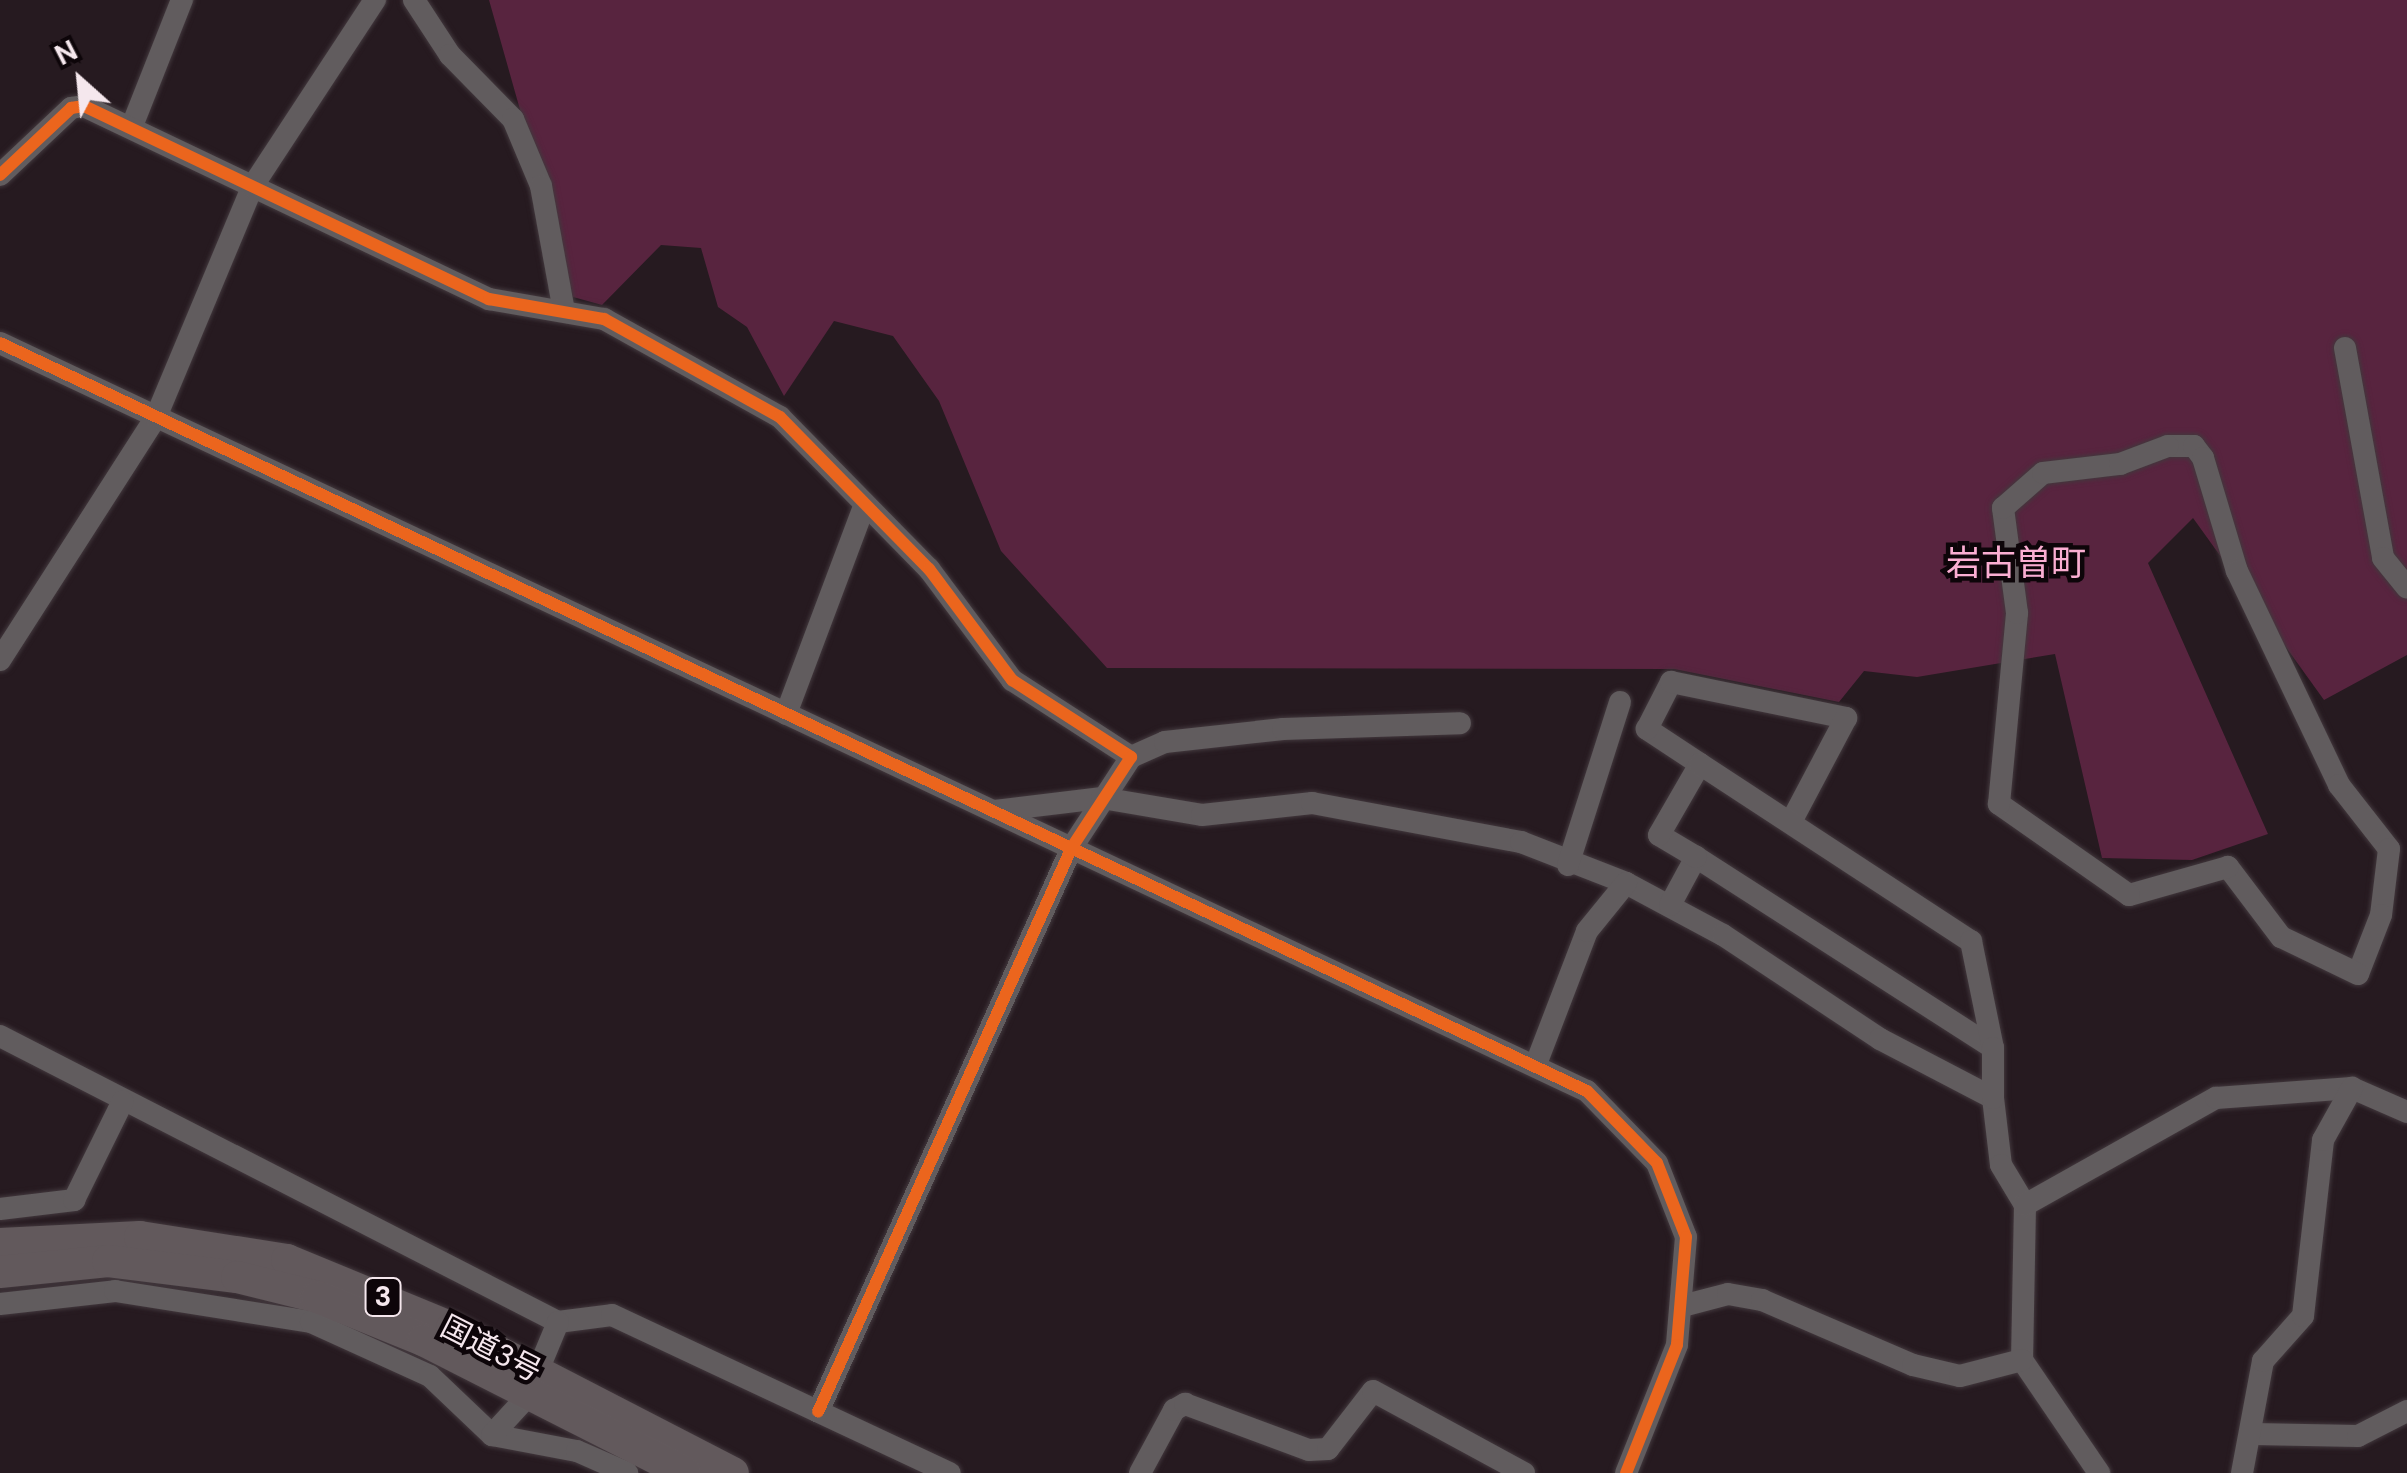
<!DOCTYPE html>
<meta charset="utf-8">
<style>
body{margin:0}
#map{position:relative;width:2407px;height:1473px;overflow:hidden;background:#261a20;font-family:"DM Sans","Noto Sans JP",sans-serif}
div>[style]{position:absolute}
.green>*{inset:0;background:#58243f}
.roads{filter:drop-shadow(0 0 2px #42383d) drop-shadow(0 0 2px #42383d)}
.minor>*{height:22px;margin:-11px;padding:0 11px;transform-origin:11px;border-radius:11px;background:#615c5e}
.highway>*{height:32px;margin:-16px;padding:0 16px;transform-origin:16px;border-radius:16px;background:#62595c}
.cycleway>*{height:12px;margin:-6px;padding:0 6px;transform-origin:6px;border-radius:6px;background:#eb651d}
span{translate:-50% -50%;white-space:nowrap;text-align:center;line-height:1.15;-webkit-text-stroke:9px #0d0509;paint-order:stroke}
.shield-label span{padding:2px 8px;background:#0d0509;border:2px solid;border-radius:8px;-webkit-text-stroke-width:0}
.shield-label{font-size:28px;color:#f5e7ed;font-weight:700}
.street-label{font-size:30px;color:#f5e7ed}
.quarter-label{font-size:35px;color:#fbaed2}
.north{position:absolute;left:30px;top:30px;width:100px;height:100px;-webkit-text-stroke:8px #0d0509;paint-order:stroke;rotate:333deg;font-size:28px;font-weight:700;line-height:40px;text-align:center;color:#f5e7ed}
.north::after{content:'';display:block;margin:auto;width:35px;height:45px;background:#f5e7ed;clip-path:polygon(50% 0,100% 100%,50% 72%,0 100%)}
</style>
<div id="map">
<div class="green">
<i style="clip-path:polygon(489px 0,2407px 0,2407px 655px,2324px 700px,2193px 518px,2148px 563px,2268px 834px,2192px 860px,2102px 858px,2055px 654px,1917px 677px,1864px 671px,1839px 702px,1674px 669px,1107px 668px,1001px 551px,939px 401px,893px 336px,834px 321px,784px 396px,747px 327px,718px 307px,701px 248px,661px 245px,602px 305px,573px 297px)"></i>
</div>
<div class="roads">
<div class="minor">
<i style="left:414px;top:0;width:66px;rotate:56.8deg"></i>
<i style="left:450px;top:55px;width:90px;rotate:45.5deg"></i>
<i style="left:513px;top:119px;width:73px;rotate:67.3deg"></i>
<i style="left:541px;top:186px;width:122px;rotate:79.6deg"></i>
<i style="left:132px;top:126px;width:136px;rotate:-68.4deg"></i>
<i style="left:0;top:175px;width:98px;rotate:-43.3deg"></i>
<i style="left:71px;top:108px;width:13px;rotate:-9deg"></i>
<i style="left:84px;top:106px;width:449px;rotate:25.5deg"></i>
<i style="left:489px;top:299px;width:117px;rotate:9.9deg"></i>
<i style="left:604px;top:319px;width:201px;rotate:29.1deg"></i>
<i style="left:780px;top:417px;width:213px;rotate:45.6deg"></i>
<i style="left:929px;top:569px;width:139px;rotate:53.2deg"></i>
<i style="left:1012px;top:680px;width:142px;rotate:32.9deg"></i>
<i style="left:1131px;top:757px;width:108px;rotate:123.2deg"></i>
<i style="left:1072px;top:847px;width:619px;rotate:114.21deg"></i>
<i style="left:0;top:343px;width:1754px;rotate:25.24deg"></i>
<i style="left:1587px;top:1091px;width:100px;rotate:45.8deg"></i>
<i style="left:1657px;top:1163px;width:79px;rotate:68.6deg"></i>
<i style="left:1686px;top:1237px;width:108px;rotate:94.8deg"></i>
<i style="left:1677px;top:1345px;width:138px;rotate:111.7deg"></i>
<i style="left:2345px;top:348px;width:213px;rotate:79.7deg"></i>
<i style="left:2383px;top:558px;width:38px;rotate:51deg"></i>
<i style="left:2168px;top:446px;width:26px"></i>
<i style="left:2194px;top:446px;width:15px;rotate:53deg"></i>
<i style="left:2203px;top:458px;width:118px;rotate:73.3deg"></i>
<i style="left:2237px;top:571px;width:237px;rotate:64.5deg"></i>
<i style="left:2339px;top:785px;width:81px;rotate:52deg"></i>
<i style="left:2389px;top:849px;width:66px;rotate:96.9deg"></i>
<i style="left:2381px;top:915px;width:63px;rotate:111.3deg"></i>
<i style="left:2358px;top:974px;width:85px;rotate:-154.3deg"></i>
<i style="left:2281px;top:937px;width:88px;rotate:-127.1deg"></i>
<i style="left:2228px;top:867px;width:103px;rotate:164.2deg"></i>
<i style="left:2129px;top:895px;width:159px;rotate:-145deg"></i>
<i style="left:1999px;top:804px;width:192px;rotate:-84.6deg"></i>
<i style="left:2017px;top:613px;width:106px;rotate:-97.6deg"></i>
<i style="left:2003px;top:508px;width:53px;rotate:-41.2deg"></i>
<i style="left:2043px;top:473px;width:78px;rotate:-6.7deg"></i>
<i style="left:2120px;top:464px;width:51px;rotate:-20.6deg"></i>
<i style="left:0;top:660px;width:289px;rotate:-57.3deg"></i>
<i style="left:156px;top:417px;width:249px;rotate:-67.3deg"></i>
<i style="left:252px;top:187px;width:224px;rotate:-56.7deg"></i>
<i style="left:786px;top:714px;width:224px;rotate:-69.4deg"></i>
<i style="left:1131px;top:757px;width:37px;rotate:-24deg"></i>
<i style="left:1165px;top:742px;width:119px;rotate:-6.3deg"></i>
<i style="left:1283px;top:729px;width:177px;rotate:-1.9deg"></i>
<i style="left:1700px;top:764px;width:64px;rotate:-146.6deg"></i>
<i style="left:1647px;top:729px;width:53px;rotate:-62.9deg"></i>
<i style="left:1671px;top:682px;width:179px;rotate:11.6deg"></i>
<i style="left:1846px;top:718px;width:115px;rotate:117.9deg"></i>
<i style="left:994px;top:811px;width:109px;rotate:-6.9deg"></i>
<i style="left:1102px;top:798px;width:101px;rotate:9.6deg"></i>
<i style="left:1202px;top:815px;width:111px;rotate:-6.2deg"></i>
<i style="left:1312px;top:803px;width:213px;rotate:10.6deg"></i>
<i style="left:1521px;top:842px;width:113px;rotate:21.3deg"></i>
<i style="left:1626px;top:883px;width:110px;rotate:28.2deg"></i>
<i style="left:1723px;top:935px;width:188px;rotate:33.5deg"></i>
<i style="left:1880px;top:1039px;width:127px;rotate:27.6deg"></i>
<i style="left:1993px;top:1098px;width:67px;rotate:83.2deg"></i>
<i style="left:2001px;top:1165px;width:47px;rotate:59deg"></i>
<i style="left:2025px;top:1205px;width:155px;rotate:91.1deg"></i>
<i style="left:2022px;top:1360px;width:137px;rotate:55.7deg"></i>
<i style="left:1696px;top:857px;width:353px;rotate:32.7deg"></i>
<i style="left:1568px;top:865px;width:171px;rotate:-72.3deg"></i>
<i style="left:1670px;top:905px;width:55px;rotate:-61.6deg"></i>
<i style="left:1696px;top:857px;width:43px;rotate:-149.3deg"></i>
<i style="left:1659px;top:835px;width:82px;rotate:-60deg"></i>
<i style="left:1700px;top:764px;width:324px;rotate:33.2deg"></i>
<i style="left:1971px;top:941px;width:109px;rotate:78.4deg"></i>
<i style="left:1993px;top:1048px;width:50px;rotate:90deg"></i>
<i style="left:0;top:1036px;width:627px;rotate:27.14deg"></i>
<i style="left:558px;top:1322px;width:54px;rotate:-7.4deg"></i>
<i style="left:612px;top:1315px;width:373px;rotate:25.1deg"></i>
<i style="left:1536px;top:1064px;width:142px;rotate:-69deg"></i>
<i style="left:1587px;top:931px;width:62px;rotate:-50.9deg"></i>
<i style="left:2025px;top:1205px;width:219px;rotate:-29.3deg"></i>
<i style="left:2216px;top:1098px;width:136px;rotate:-4.2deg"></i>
<i style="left:2352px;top:1088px;width:60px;rotate:23.6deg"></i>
<i style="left:0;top:1209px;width:75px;rotate:-6.9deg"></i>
<i style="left:74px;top:1200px;width:110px;rotate:-63.7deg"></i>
<i style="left:0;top:1304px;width:116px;rotate:-6.4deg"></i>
<i style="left:115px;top:1291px;width:198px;rotate:9deg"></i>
<i style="left:311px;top:1322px;width:131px;rotate:24.4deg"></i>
<i style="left:430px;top:1376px;width:86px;rotate:43.6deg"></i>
<i style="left:492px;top:1435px;width:86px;rotate:10.7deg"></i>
<i style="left:577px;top:1451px;width:55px;rotate:23.7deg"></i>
<i style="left:1686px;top:1305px;width:43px;rotate:-14.7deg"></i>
<i style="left:1728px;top:1294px;width:35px;rotate:10deg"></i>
<i style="left:1762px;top:1300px;width:164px;rotate:23.3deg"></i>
<i style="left:1913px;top:1365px;width:48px;rotate:13.2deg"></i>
<i style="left:1960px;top:1376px;width:64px;rotate:-14.5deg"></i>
<i style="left:2253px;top:1434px;width:105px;rotate:1.1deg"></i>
<i style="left:2358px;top:1436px;width:55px;rotate:-27deg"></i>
<i style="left:492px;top:1435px;width:52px;rotate:-47.4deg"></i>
<i style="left:527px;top:1397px;width:81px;rotate:-67.5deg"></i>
<i style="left:1140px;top:1473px;width:72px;rotate:-61.6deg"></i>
<i style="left:1174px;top:1410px;width:13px;rotate:-29deg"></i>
<i style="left:1185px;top:1404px;width:132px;rotate:20.4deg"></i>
<i style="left:1309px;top:1450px;width:19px;rotate:-3deg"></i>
<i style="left:1328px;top:1449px;width:73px;rotate:-52.2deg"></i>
<i style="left:1373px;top:1391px;width:172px;rotate:28.5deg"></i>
<i style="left:2242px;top:1473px;width:114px;rotate:-79.4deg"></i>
<i style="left:2263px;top:1361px;width:60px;rotate:-48.4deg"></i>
<i style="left:2303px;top:1316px;width:177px;rotate:-83.5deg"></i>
<i style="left:2323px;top:1140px;width:60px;rotate:-60.9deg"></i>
</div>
<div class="highway">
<i style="left:0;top:1244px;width:140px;rotate:-2.9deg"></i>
<i style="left:140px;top:1237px;width:149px;rotate:8.9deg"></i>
<i style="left:287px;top:1260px;width:178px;rotate:22.4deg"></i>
<i style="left:452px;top:1328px;width:316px;rotate:27.3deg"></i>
<i style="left:0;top:1272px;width:109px;rotate:-5.8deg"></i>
<i style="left:108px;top:1261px;width:130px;rotate:7.1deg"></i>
<i style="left:237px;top:1277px;width:82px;rotate:14deg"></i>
<i style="left:317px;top:1297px;width:114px;rotate:22.1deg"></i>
<i style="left:423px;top:1340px;width:294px;rotate:26.9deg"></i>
</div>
</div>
<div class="cycleway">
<i style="left:0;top:175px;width:98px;rotate:-43.3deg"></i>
<i style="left:71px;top:108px;width:13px;rotate:-9deg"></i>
<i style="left:84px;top:106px;width:449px;rotate:25.5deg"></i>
<i style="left:489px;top:299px;width:117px;rotate:9.9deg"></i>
<i style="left:604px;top:319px;width:201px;rotate:29.1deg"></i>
<i style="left:780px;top:417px;width:213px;rotate:45.6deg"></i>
<i style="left:929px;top:569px;width:139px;rotate:53.2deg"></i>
<i style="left:1012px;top:680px;width:142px;rotate:32.9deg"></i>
<i style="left:1131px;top:757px;width:108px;rotate:123.2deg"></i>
<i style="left:1072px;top:847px;width:619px;rotate:114.21deg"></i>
<i style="left:0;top:343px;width:1754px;rotate:25.24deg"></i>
<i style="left:1587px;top:1091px;width:100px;rotate:45.8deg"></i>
<i style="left:1657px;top:1163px;width:79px;rotate:68.6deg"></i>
<i style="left:1686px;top:1237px;width:108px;rotate:94.8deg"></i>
<i style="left:1677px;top:1345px;width:138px;rotate:111.7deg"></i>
</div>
<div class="shield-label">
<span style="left:383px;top:1297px">3</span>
</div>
<div class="street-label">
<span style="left:491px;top:1349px;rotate:27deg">国道3号</span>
</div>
<div class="quarter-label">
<span style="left:2016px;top:563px">岩古曽町</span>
</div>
<div class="north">N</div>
</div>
